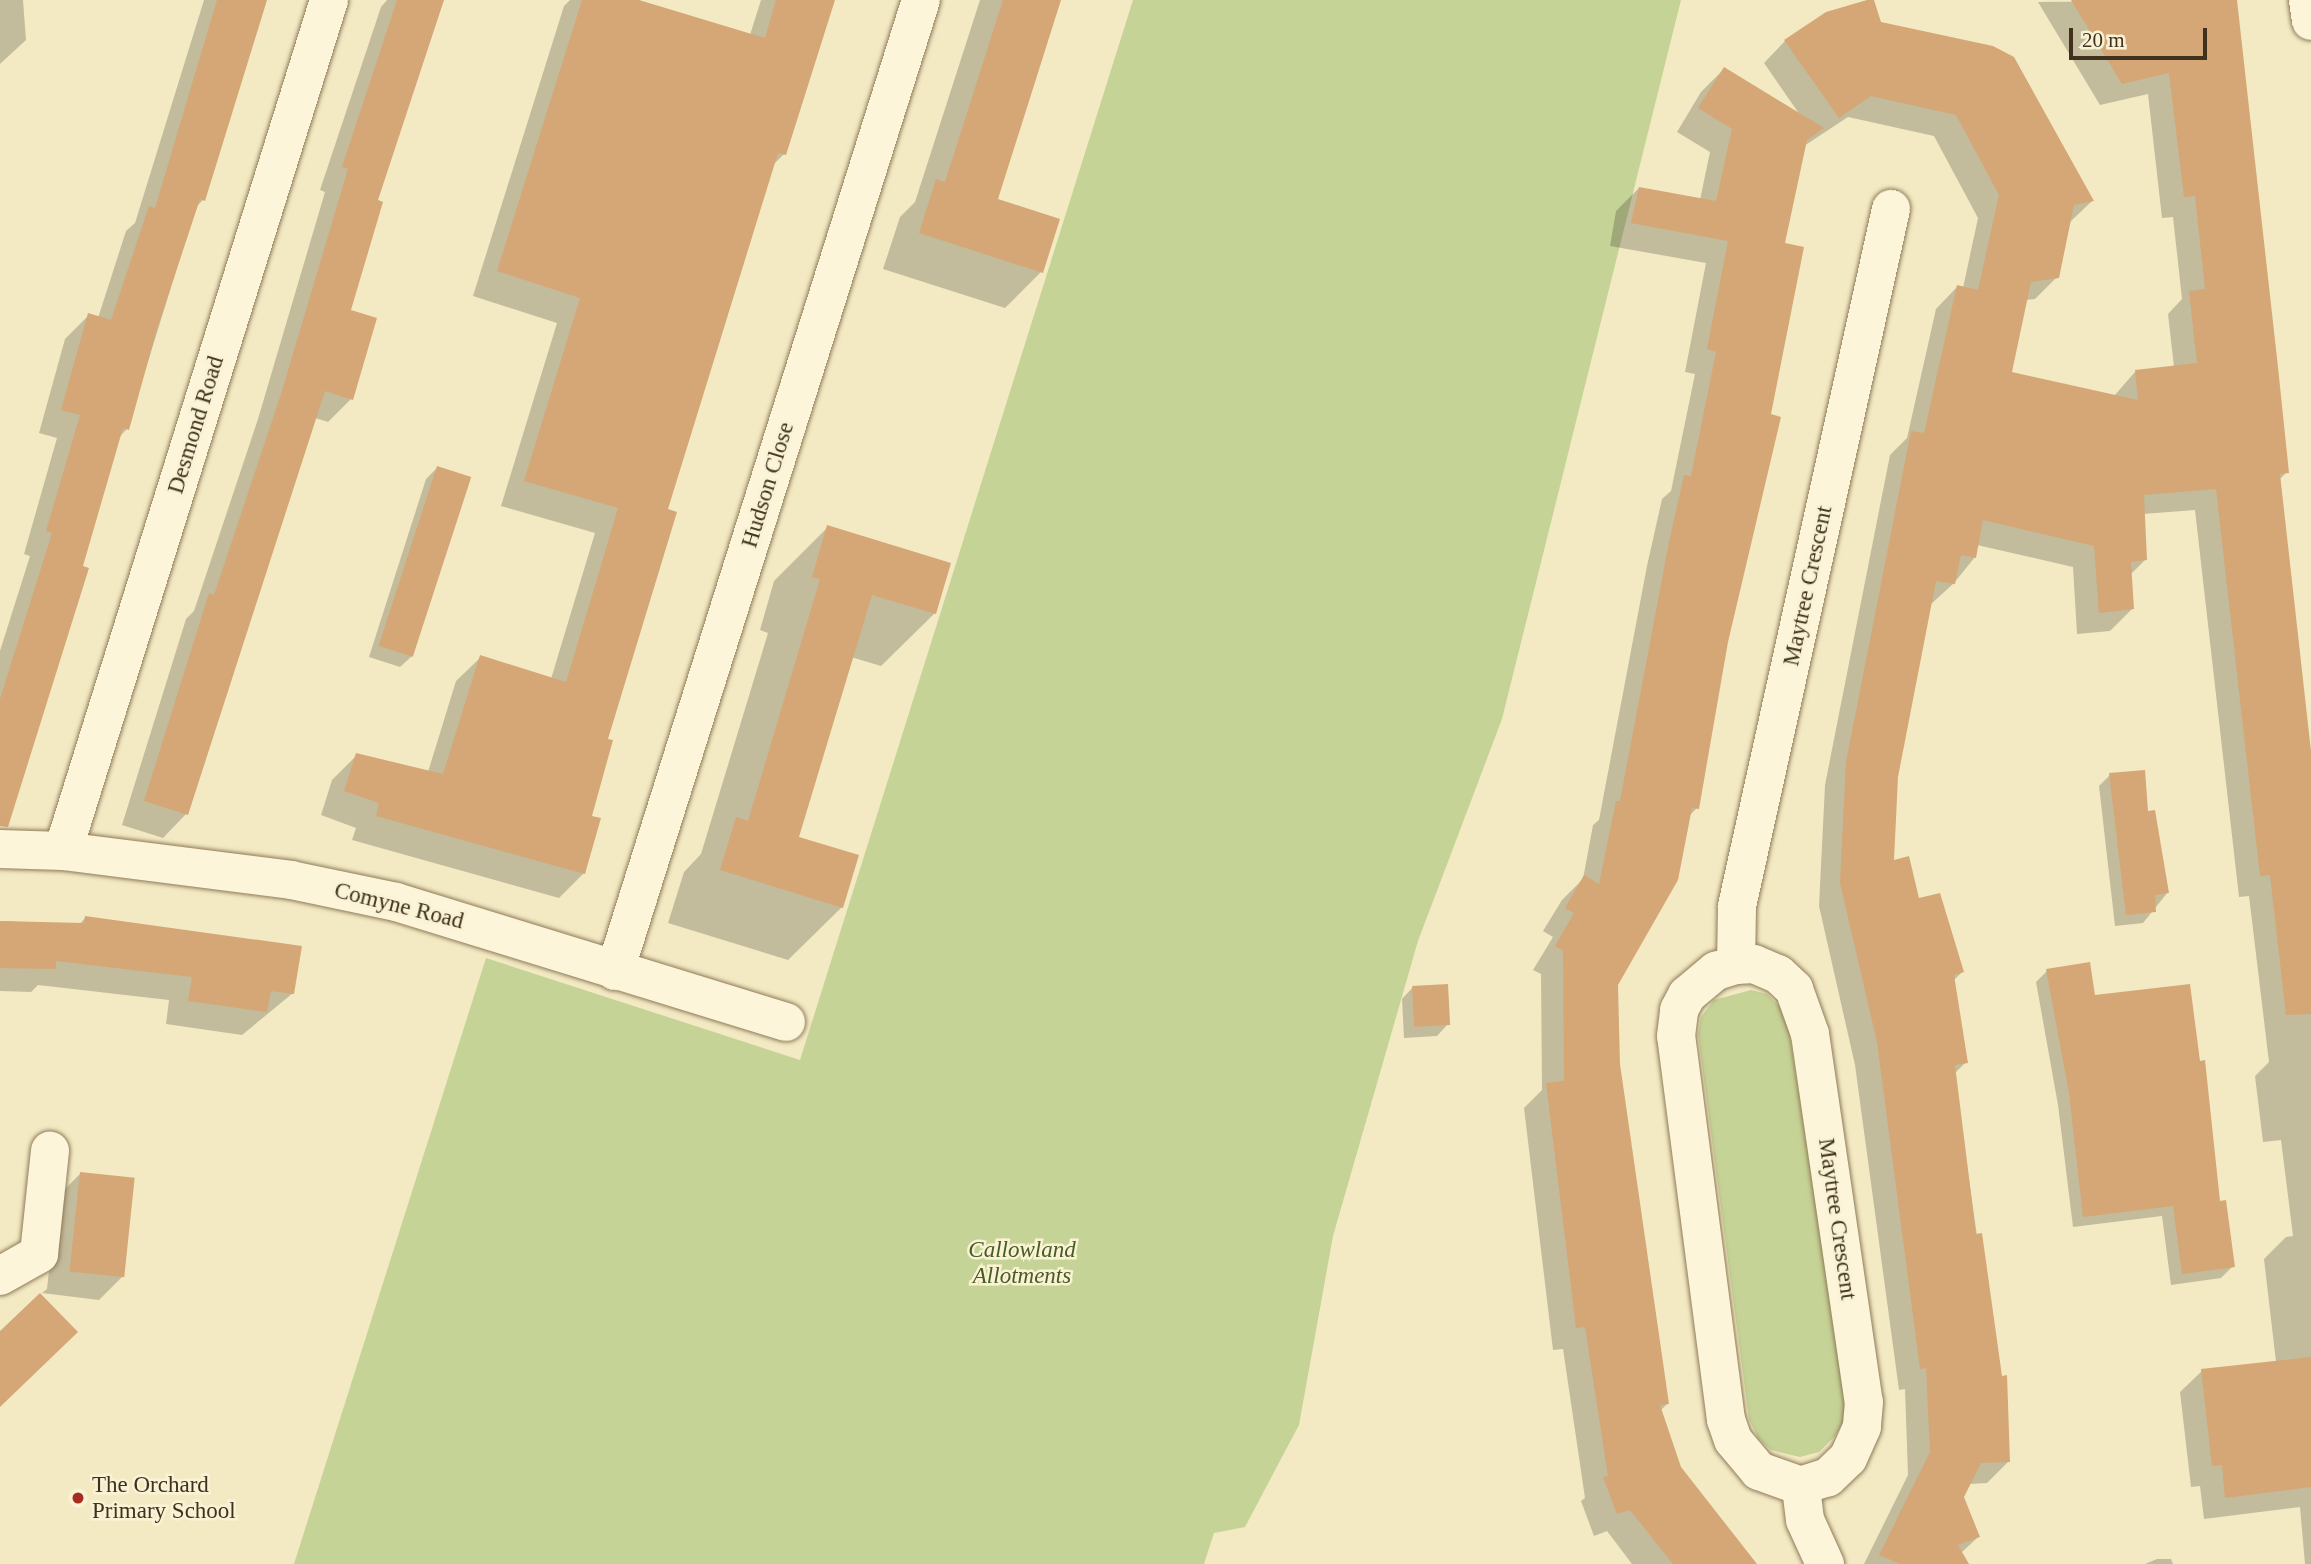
<!DOCTYPE html>
<style>
body{margin:0}
#map{position:relative;width:2311px;height:1564px;overflow:hidden;background:#f3eac4;font-family:Georgia,serif}
div>[style]{position:absolute}
.green>*{inset:0;background:#c6d396}
.shadow>*{inset:0;background:#0003}
.building>*{inset:0;background:#d5a776;transform-origin:0 0}
.roads{filter:drop-shadow(0 0 2px #907b58) drop-shadow(0 0 2px #907b58)}
.minor>*{height:38px;margin:-19px;padding:0 19px;transform-origin:19px;border-radius:19px;background:#fcf5d9}
.dots>*{width:19px;height:19px;translate:-50% -50%;box-sizing:border-box;border:4px solid #f9f2d5;border-radius:50%}
span{translate:-50% -50%;white-space:nowrap;text-align:center;line-height:1.15;-webkit-text-stroke:5px #f9f2d5;paint-order:stroke}
.street-label{font-size:23px;color:#3f311d}
.park-label{font-size:23px;color:#485d22;font-style:italic}
.poi-label{font-size:23px;color:#3f311d}
.left{translate:0 -50%;text-align:left}
.scale{position:absolute;left:2069px;top:28px;width:138px;height:32px;box-sizing:border-box;border:4px solid #3f311d;border-top:0;padding-left:9px;font-size:21px;line-height:24px;white-space:nowrap;color:#3f311d;-webkit-text-stroke:5px #f9f2d5;paint-order:stroke}
</style>
<div id="map">
<div class="green">
<i style="clip-path:polygon(1133px 0,1681px 0,1502px 719px,1418px 941px,1333px 1236px,1299px 1425px,1245px 1527px,1214px 1533px,1204px 1564px,294px 1564px,486px 958px,800px 1060px)"></i>
<i style="clip-path:polygon(1751px 990px,1767px 994px,1781px 1008px,1789px 1030px,1846px 1400px,1844px 1421px,1834px 1437px,1819px 1452px,1800px 1457px,1771px 1450px,1758px 1438px,1749px 1419px,1698px 1034px,1701px 1017px,1714px 1000px)"></i>
</div>
<div class="shadow">
<i style="clip-path:polygon(0 0,23px 0,26px 40px,0 64px)"></i>
<i style="clip-path:polygon(204px 0,265px 0,203px 200px,196px 207px,127px 429px,119px 437px,0 800px,0 651px,30px 556px,24px 554px,57px 438px,39px 433px,65px 339px,89px 315px,98px 318px,126px 231px,135px 223px)"></i>
<i style="clip-path:polygon(387px 0,442px 0,375px 202px,349px 311px,351px 399px,328px 422px,315px 418px,186px 814px,163px 838px,122px 825px,186px 619px,194px 611px,258px 419px,325px 192px,320px 190px,381px 7px)"></i>
<i style="clip-path:polygon(570px 0,633px 0,750px 35px,761px 0,833px 0,784px 154px,771px 167px,666px 511px,606px 740px,590px 817px,584px 873px,559px 898px,352px 840px,356px 828px,321px 815px,332px 780px,357px 755px,428px 772px,456px 681px,481px 657px,551px 679px,595px 533px,501px 506px,557px 323px,473px 296px,564px 6px)"></i>
<i style="clip-path:polygon(980px 0,1060px 0,996px 200px,1041px 272px,1005px 308px,883px 269px,900px 217px,915px 202px)"></i>
<i style="clip-path:polygon(2236px 0,2287px 472px,2279px 480px,2311px 764px,2311px 1564px,2305px 1564px,2300px 1507px,2204px 1519px,2200px 1486px,2191px 1487px,2180px 1392px,2202px 1371px,2276px 1362px,2264px 1259px,2286px 1237px,2293px 1236px,2281px 1140px,2263px 1142px,2255px 1076px,2269px 1062px,2249px 896px,2239px 897px,2195px 510px,2143px 514px,2145px 560px,2130px 575px,2132px 609px,2110px 631px,2077px 634px,2073px 567px,1977px 545px,1975px 557px,1954px 583px,1930px 605px,1896px 777px,1893px 862px,1962px 972px,1953px 981px,1966px 1062px,1954px 1074px,2009px 1461px,1987px 1483px,1969px 1484px,1962px 1497px,1978px 1537px,1961px 1553px,1967px 1564px,1864px 1564px,1908px 1475px,1905px 1389px,1899px 1390px,1855px 1065px,1819px 906px,1825px 785px,1890px 455px,1907px 438px,1936px 309px,1957px 287px,1963px 288px,1978px 218px,1934px 136px,1848px 117px,1804px 146px,1783px 245px,1726px 641px,1697px 808px,1689px 816px,1616px 984px,1618px 1064px,1667px 1404px,1660px 1411px,1680px 1467px,1751px 1564px,1632px 1564px,1607px 1531px,1594px 1536px,1581px 1501px,1585px 1498px,1563px 1349px,1553px 1350px,1524px 1108px,1542px 1090px,1541px 974px,1533px 970px,1553px 937px,1543px 931px,1562px 900px,1583px 879px,1593px 825px,1599px 820px,1647px 566px,1662px 499px,1671px 491px,1695px 374px,1685px 372px,1706px 263px,1610px 246px,1616px 211px,1639px 188px,1700px 200px,1710px 152px,1677px 132px,1701px 92px,1724px 69px,1800px 115px,1764px 63px,1785px 41px,1880px 24px,2092px 201px,2069px 223px,2057px 277px,2035px 299px,2025px 300px,2010px 374px,2114px 396px,2135px 372px,2174px 367px,2168px 314px,2182px 299px,2173px 217px,2162px 218px,2148px 94px,2100px 105px,2038px 2px)"></i>
<i style="clip-path:polygon(437px 468px,412px 656px,400px 667px,369px 657px,426px 479px)"></i>
<i style="clip-path:polygon(828px 527px,935px 613px,881px 666px,851px 657px,797px 838px,842px 907px,788px 960px,668px 923px,684px 872px,701px 854px,768px 633px,760px 630px,774px 581px)"></i>
<i style="clip-path:polygon(2110px 775px,2147px 813px,2168px 892px,2143px 923px,2115px 926px,2099px 786px)"></i>
<i style="clip-path:polygon(85px 918px,293px 993px,242px 1035px,166px 1024px,169px 1000px,38px 985px,31px 992px,0 991px,0 921px,79px 925px)"></i>
<i style="clip-path:polygon(2047px 971px,2219px 1203px,2233px 1266px,2221px 1278px,2171px 1285px,2162px 1216px,2073px 1227px,2058px 1105px,2036px 982px)"></i>
<i style="clip-path:polygon(1413px 987px,1448px 1024px,1437px 1036px,1404px 1038px,1402px 999px)"></i>
<i style="clip-path:polygon(80px 1174px,122px 1277px,99px 1300px,42px 1293px,47px 1289px,57px 1197px)"></i>
<i style="clip-path:polygon(2157px 1559px,2171px 1559px,2173px 1564px,2145px 1564px)"></i>
</div>
<div class="building">
<i style="clip-path:polygon(217px 0,267px 0,205px 201px,200px 199px,157px 329px,129px 430px,123px 428px,83px 566px,89px 568px,8px 827px,0 826px,0 699px,52px 533px,46px 531px,80px 415px,61px 410px,88px 313px,111px 320px,149px 206px,155px 208px)"></i>
<i style="clip-path:polygon(397px 0,444px 0,378px 200px,383px 202px,351px 310px,377px 318px,353px 400px,325px 391px,188px 815px,144px 801px,209px 593px,214px 595px,281px 394px,348px 169px,342px 167px)"></i>
<i style="clip-path:polygon(582px 0,639px 0,765px 38px,776px 0,835px 0,786px 155px,778px 153px,668px 509px,677px 512px,608px 739px,613px 740px,592px 816px,601px 818px,585px 874px,376px 816px,379px 803px,344px 791px,356px 753px,443px 774px,480px 655px,566px 682px,597px 579px,618px 508px,524px 481px,580px 298px,497px 271px)"></i>
<i style="clip-path:polygon(1003px 0,1061px 0,998px 199px,1060px 219px,1043px 273px,919px 233px,936px 179px,945px 182px)"></i>
<i style="clip-path:polygon(1867px 0,1874px 0,1881px 22px,1993px 46px,2014px 57px,2094px 201px,2074px 205px,2059px 278px,2031px 282px,2012px 372px,2138px 400px,2135px 370px,2197px 363px,2189px 291px,2205px 289px,2195px 196px,2184px 197px,2169px 73px,2122px 84px,2071px 0,2237px 0,2278px 367px,2289px 473px,2280px 474px,2311px 751px,2311px 1014px,2286px 1015px,2270px 875px,2260px 876px,2216px 489px,2144px 495px,2147px 560px,2131px 562px,2134px 609px,2099px 613px,2094px 546px,1983px 520px,1976px 558px,1961px 555px,1955px 584px,1936px 581px,1898px 777px,1894px 860px,1909px 856px,1919px 898px,1940px 893px,1964px 972px,1954px 975px,1968px 1063px,1955px 1065px,1976px 1234px,1982px 1233px,2002px 1376px,2007px 1375px,2010px 1462px,1981px 1463px,1964px 1497px,1980px 1537px,1958px 1545px,1969px 1564px,1900px 1564px,1879px 1555px,1930px 1452px,1926px 1368px,1920px 1369px,1877px 1042px,1840px 883px,1846px 762px,1911px 431px,1924px 433px,1957px 285px,1978px 290px,1999px 195px,1956px 115px,1871px 96px,1839px 118px,1784px 40px,1826px 12px)"></i>
<i style="clip-path:polygon(1724px 67px,1824px 128px,1807px 140px,1785px 243px,1804px 247px,1771px 414px,1781px 417px,1728px 642px,1699px 809px,1692px 808px,1678px 880px,1618px 985px,1620px 1064px,1669px 1404px,1660px 1405px,1681px 1467px,1757px 1564px,1673px 1564px,1630px 1510px,1617px 1514px,1603px 1477px,1608px 1476px,1585px 1327px,1576px 1328px,1546px 1083px,1564px 1081px,1563px 951px,1555px 946px,1574px 913px,1565px 908px,1584px 875px,1599px 884px,1616px 801px,1620px 801px,1669px 542px,1684px 475px,1691px 476px,1716px 352px,1707px 349px,1728px 241px,1631px 223px,1639px 187px,1716px 201px,1732px 129px,1698px 108px)"></i>
<i style="left:437px;top:466px;width:36px;height:189px;rotate:18deg"></i>
<i style="clip-path:polygon(827px 525px,951px 563px,936px 614px,872px 595px,799px 837px,859px 855px,843px 908px,720px 870px,736px 817px,748px 821px,820px 579px,812px 577px)"></i>
<i style="clip-path:polygon(2145px 770px,2148px 811px,2155px 810px,2169px 893px,2155px 895px,2156px 912px,2126px 915px,2109px 773px)"></i>
<i style="clip-path:polygon(85px 916px,302px 946px,294px 994px,271px 991px,267px 1012px,188px 1001px,192px 977px,56px 961px,56px 969px,0 968px,0 921px,84px 923px)"></i>
<i style="clip-path:polygon(2090px 962px,2095px 995px,2190px 984px,2200px 1061px,2205px 1060px,2220px 1201px,2226px 1200px,2235px 1267px,2182px 1274px,2173px 1206px,2083px 1217px,2069px 1093px,2046px 969px)"></i>
<i style="left:1448px;top:984px;width:41px;height:36px;rotate:87deg"></i>
<i style="left:80px;top:1172px;width:55px;height:100px;rotate:6deg"></i>
<i style="clip-path:polygon(40px 1293px,78px 1332px,0 1407px,0 1331px)"></i>
<i style="clip-path:polygon(2311px 1357px,2311px 1487px,2225px 1498px,2222px 1465px,2212px 1466px,2201px 1369px)"></i>
</div>
<div class="roads">
<div class="minor">
<i style="left:2308px;top:0;width:21px;rotate:82deg"></i>
<i style="left:0;top:849px;width:63px;rotate:1.8deg"></i>
<i style="left:63px;top:851px;width:230px;rotate:7.2deg"></i>
<i style="left:291px;top:880px;width:107px;rotate:11.8deg"></i>
<i style="left:396px;top:902px;width:408px;rotate:17.1deg"></i>
<i style="left:63px;top:851px;width:892px;rotate:-72.64deg"></i>
<i style="left:1736px;top:965px;width:18px;rotate:-3deg"></i>
<i style="left:1754px;top:964px;width:26px;rotate:23deg"></i>
<i style="left:1778px;top:974px;width:22px;rotate:43deg"></i>
<i style="left:1794px;top:989px;width:48px;rotate:70.4deg"></i>
<i style="left:1810px;top:1034px;width:372px;rotate:81.7deg"></i>
<i style="left:1864px;top:1402px;width:25px;rotate:95deg"></i>
<i style="left:1862px;top:1427px;width:34px;rotate:114deg"></i>
<i style="left:1848px;top:1458px;width:28px;rotate:136deg"></i>
<i style="left:1828px;top:1477px;width:28px;rotate:162deg"></i>
<i style="left:615px;top:971px;width:1018px;rotate:-72.51deg"></i>
<i style="left:0;top:1276px;width:45px;rotate:-29.4deg"></i>
<i style="left:39px;top:1254px;width:104px;rotate:-83.9deg"></i>
<i style="left:1825px;top:1564px;width:48px;rotate:-114.4deg"></i>
<i style="left:1805px;top:1520px;width:34px;rotate:-97deg"></i>
<i style="left:1801px;top:1486px;width:45px;rotate:-160.3deg"></i>
<i style="left:1759px;top:1471px;width:40px;rotate:-130deg"></i>
<i style="left:1733px;top:1440px;width:21px;rotate:-109deg"></i>
<i style="left:1726px;top:1420px;width:387px;rotate:-97.4deg"></i>
<i style="left:1676px;top:1036px;width:26px;rotate:-83deg"></i>
<i style="left:1679px;top:1010px;width:17px;rotate:-62deg"></i>
<i style="left:1687px;top:995px;width:38px;rotate:-40deg"></i>
<i style="left:1716px;top:971px;width:21px;rotate:-17deg"></i>
<i style="left:1736px;top:965px;width:59px;rotate:-89deg"></i>
<i style="left:1737px;top:906px;width:714px;rotate:-77.54deg"></i>
</div>
</div>
<div class="dots">
<i style="left:78px;top:1498px;background:#a62d21"></i>
</div>
<div class="street-label">
<span style="left:196px;top:425px;rotate:-73deg">Desmond Road</span>
<span style="left:768px;top:485px;rotate:-73deg">Hudson Close</span>
<span style="left:1808px;top:586px;rotate:-78deg">Maytree Crescent</span>
<span style="left:399px;top:906px;rotate:14deg">Comyne Road</span>
<span style="left:1837px;top:1219px;rotate:82deg">Maytree Crescent</span>
</div>
<div class="park-label">
<span style="left:1022px;top:1263px">Callowland<br>Allotments</span>
</div>
<div class="poi-label">
<span class="left" style="left:92px;top:1498px">The Orchard<br>Primary School</span>
</div>
<div class="scale">20 m</div>
</div>
